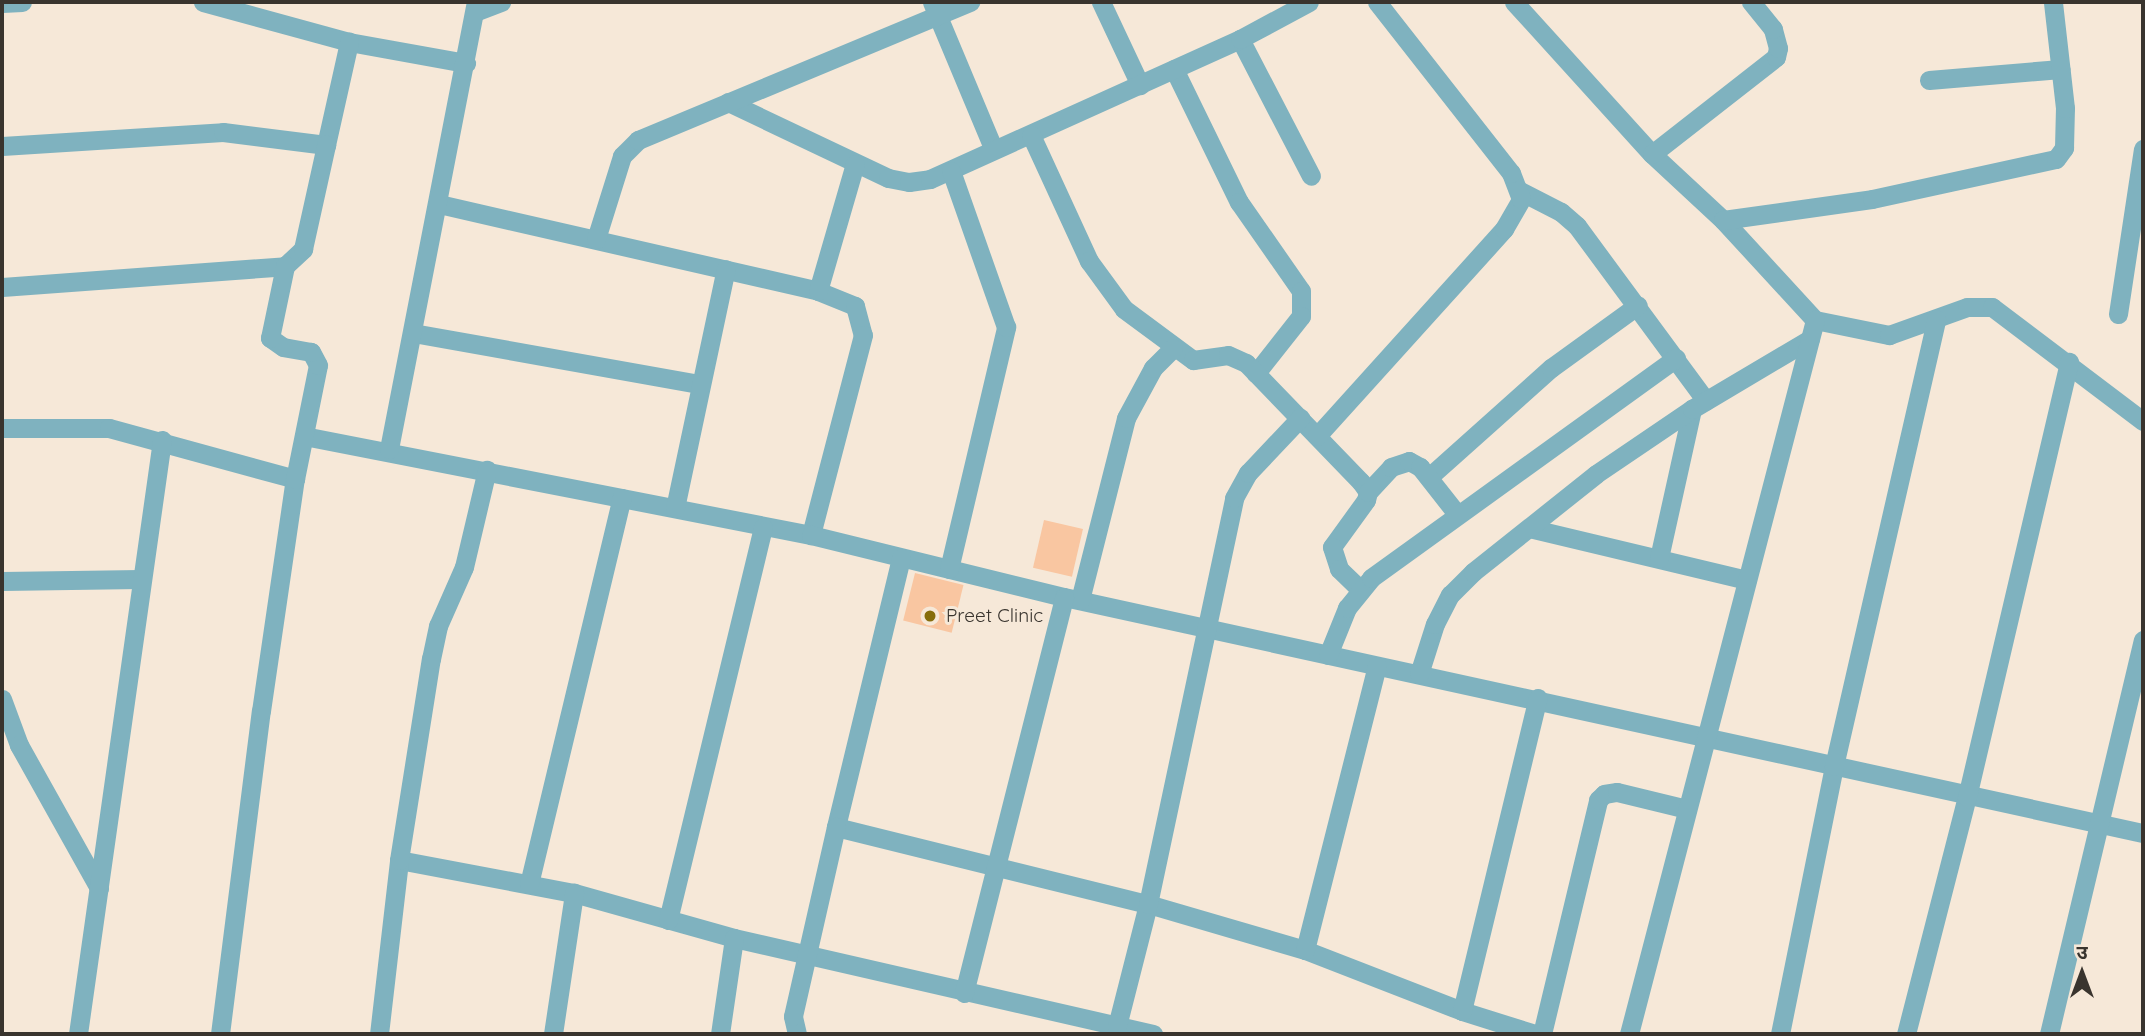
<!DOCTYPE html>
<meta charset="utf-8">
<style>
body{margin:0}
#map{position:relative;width:2145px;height:1036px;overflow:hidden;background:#f6e8d8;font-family:Quicksand,"Noto Sans Devanagari",sans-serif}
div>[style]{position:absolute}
.building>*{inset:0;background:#f9c6a1;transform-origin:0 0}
.minor>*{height:19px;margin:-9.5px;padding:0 9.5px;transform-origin:9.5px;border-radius:9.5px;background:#7fb2bf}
.dots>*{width:19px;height:19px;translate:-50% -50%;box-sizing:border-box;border:4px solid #f6e8d8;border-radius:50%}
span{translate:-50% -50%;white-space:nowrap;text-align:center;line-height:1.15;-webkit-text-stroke:6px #f6e8d8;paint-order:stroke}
.poi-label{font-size:19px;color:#39342e}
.left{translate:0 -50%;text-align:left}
.frame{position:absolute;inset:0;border:4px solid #39342e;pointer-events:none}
.north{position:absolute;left:2047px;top:938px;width:70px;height:70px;-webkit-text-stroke:5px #f6e8d8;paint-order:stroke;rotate:0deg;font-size:19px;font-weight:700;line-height:28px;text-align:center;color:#39342e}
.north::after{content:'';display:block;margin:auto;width:24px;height:32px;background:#39342e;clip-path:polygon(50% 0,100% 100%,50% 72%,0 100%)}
</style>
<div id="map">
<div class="building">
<i style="left:1044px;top:520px;width:40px;height:49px;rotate:13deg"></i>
<i style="left:915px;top:573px;width:50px;height:49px;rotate:14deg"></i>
</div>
<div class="minor">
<i style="left:203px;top:2px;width:151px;rotate:15.3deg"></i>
<i style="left:349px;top:42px;width:119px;rotate:10.2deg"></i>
<i style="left:932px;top:2px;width:160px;rotate:67.3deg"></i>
<i style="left:1101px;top:2px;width:92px;rotate:64.8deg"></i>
<i style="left:1514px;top:2px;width:205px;rotate:47.8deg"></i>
<i style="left:1652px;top:154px;width:97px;rotate:42.9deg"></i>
<i style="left:1723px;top:220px;width:136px;rotate:47.4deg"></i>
<i style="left:1815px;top:320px;width:76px;rotate:11.5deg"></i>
<i style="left:1889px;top:335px;width:83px;rotate:-19.7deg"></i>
<i style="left:1967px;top:307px;width:25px"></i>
<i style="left:1992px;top:307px;width:189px;rotate:37.1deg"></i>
<i style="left:2px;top:3px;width:20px;rotate:-3deg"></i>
<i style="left:475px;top:12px;width:28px;rotate:-21deg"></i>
<i style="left:1240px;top:39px;width:154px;rotate:62.6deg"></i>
<i style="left:1174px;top:69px;width:148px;rotate:64deg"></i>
<i style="left:1239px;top:202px;width:108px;rotate:55.1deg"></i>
<i style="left:1301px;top:291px;width:25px;rotate:90deg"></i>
<i style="left:1301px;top:316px;width:73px;rotate:128.3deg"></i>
<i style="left:1929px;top:80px;width:132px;rotate:-4.8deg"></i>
<i style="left:728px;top:102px;width:177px;rotate:25.4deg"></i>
<i style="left:888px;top:178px;width:21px;rotate:11deg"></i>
<i style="left:909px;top:182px;width:21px;rotate:-8deg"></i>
<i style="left:930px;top:179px;width:340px;rotate:-24.3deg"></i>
<i style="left:1240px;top:39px;width:78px;rotate:-28.2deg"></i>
<i style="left:1031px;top:135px;width:139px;rotate:65.3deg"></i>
<i style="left:1089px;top:261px;width:59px;rotate:53.9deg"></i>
<i style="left:1124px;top:309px;width:86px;rotate:36.5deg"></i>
<i style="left:1193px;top:360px;width:35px;rotate:-8deg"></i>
<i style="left:1228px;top:355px;width:20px;rotate:24deg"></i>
<i style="left:1246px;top:363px;width:165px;rotate:46deg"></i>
<i style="left:1361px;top:482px;width:12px;rotate:55deg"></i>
<i style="left:1368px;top:492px;width:8px;rotate:104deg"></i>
<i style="left:1366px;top:500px;width:58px;rotate:125.9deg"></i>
<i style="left:1332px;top:547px;width:23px;rotate:72deg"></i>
<i style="left:1339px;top:569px;width:29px;rotate:44deg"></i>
<i style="left:2px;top:146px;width:221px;rotate:-3.6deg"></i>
<i style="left:223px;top:132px;width:104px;rotate:7.2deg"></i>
<i style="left:326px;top:145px;width:106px;rotate:-77.4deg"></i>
<i style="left:1652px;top:154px;width:157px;rotate:-38deg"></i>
<i style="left:1776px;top:57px;width:9px;rotate:-77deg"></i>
<i style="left:1778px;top:48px;width:20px;rotate:-105deg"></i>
<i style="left:1773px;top:29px;width:35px;rotate:-129deg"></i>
<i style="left:1520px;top:191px;width:46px;rotate:27.1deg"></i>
<i style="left:1561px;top:212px;width:21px;rotate:41deg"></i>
<i style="left:1577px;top:226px;width:217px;rotate:53.6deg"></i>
<i style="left:439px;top:204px;width:389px;rotate:12.9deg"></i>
<i style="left:818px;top:291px;width:40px;rotate:22deg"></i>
<i style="left:855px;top:306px;width:30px;rotate:75deg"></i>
<i style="left:863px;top:335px;width:207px;rotate:104.6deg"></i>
<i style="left:1723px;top:220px;width:150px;rotate:-8deg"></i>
<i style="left:1872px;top:199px;width:188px;rotate:-12.3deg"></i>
<i style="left:2056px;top:159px;width:14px;rotate:-54deg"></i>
<i style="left:2064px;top:148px;width:40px;rotate:-88.6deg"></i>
<i style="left:2065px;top:108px;width:107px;rotate:-96.5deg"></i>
<i style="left:596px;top:239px;width:87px;rotate:-72.6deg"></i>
<i style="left:622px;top:156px;width:23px;rotate:-45deg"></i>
<i style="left:638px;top:140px;width:360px;rotate:-22.6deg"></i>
<i style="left:2px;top:287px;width:284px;rotate:-4.2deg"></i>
<i style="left:285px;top:266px;width:25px;rotate:-43deg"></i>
<i style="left:303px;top:249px;width:107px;rotate:-77.5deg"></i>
<i style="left:818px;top:291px;width:132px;rotate:-73.8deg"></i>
<i style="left:2118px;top:314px;width:167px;rotate:-81.4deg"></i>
<i style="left:413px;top:333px;width:291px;rotate:10.1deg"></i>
<i style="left:2px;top:428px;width:107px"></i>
<i style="left:109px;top:428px;width:193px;rotate:15.3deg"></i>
<i style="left:304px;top:436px;width:517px;rotate:11.05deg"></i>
<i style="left:811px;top:535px;width:260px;rotate:13.8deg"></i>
<i style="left:1064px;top:597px;width:1105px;rotate:12.34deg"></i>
<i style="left:1317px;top:436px;width:279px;rotate:-47.9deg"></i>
<i style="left:1504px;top:229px;width:34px;rotate:-60deg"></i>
<i style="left:1521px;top:199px;width:28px;rotate:-111deg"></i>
<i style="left:1511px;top:173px;width:217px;rotate:-128.1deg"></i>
<i style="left:389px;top:449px;width:455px;rotate:-79deg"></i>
<i style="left:1429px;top:477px;width:164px;rotate:-41.8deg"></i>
<i style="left:1551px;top:368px;width:107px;rotate:-35.9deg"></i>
<i style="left:1368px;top:492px;width:34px;rotate:-47deg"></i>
<i style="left:1391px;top:467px;width:19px;rotate:-18deg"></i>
<i style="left:1409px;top:461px;width:13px;rotate:29deg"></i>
<i style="left:1420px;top:467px;width:60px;rotate:51.8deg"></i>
<i style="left:675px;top:508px;width:244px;rotate:-78deg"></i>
<i style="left:1529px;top:528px;width:224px;rotate:13.4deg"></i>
<i style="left:901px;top:558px;width:277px;rotate:103.6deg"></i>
<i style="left:836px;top:827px;width:321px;rotate:13.9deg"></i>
<i style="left:1148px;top:904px;width:164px;rotate:16.3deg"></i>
<i style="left:1305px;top:950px;width:168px;rotate:21.2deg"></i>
<i style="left:1462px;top:1011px;width:77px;rotate:17.5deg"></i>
<i style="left:1659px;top:558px;width:153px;rotate:-77.5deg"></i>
<i style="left:949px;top:569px;width:249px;rotate:-76.7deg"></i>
<i style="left:1006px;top:327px;width:165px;rotate:-109.4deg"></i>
<i style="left:2px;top:581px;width:138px;rotate:-0.8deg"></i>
<i style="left:1080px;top:600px;width:188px;rotate:-75.8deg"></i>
<i style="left:1126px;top:418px;width:57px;rotate:-61.6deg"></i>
<i style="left:1153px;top:368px;width:28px;rotate:-45deg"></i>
<i style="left:1328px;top:655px;width:51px;rotate:-68deg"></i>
<i style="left:1347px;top:608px;width:38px;rotate:-51deg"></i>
<i style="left:1371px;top:578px;width:376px;rotate:-35.8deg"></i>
<i style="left:1419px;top:674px;width:52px;rotate:-72.3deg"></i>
<i style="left:1435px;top:624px;width:33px;rotate:-63deg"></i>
<i style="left:1450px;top:595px;width:33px;rotate:-45deg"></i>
<i style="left:1473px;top:572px;width:157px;rotate:-38.5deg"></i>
<i style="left:1596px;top:474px;width:116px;rotate:-34.1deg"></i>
<i style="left:1692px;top:409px;width:137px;rotate:-30.7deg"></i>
<i style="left:2px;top:699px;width:49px;rotate:69.7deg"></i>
<i style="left:19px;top:745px;width:164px;rotate:60.8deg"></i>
<i style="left:399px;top:860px;width:178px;rotate:10.7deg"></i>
<i style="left:574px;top:893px;width:166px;rotate:15.7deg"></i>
<i style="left:734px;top:938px;width:430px;rotate:12.9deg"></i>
<i style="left:529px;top:884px;width:397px;rotate:-76.5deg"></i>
<i style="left:668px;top:920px;width:404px;rotate:-76.4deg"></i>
<i style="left:1305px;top:950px;width:293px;rotate:-75.8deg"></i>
<i style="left:964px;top:993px;width:408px;rotate:-75.8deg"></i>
<i style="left:1462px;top:1011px;width:322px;rotate:-76.4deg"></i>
<i style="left:1117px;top:1026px;width:126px;rotate:-75.7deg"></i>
<i style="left:1148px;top:904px;width:415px;rotate:-78deg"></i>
<i style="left:1234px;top:498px;width:29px;rotate:-61deg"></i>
<i style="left:1248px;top:473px;width:76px;rotate:-46.6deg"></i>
<i style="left:78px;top:1034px;width:600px;rotate:-81.95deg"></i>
<i style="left:220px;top:1034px;width:326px;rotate:-82.8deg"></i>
<i style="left:261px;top:711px;width:234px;rotate:-81.7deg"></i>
<i style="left:295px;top:479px;width:116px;rotate:-78.6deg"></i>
<i style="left:318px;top:365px;width:15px;rotate:-118deg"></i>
<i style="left:311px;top:352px;width:28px;rotate:-170deg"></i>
<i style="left:283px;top:347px;width:16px;rotate:-145deg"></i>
<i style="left:270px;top:338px;width:74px;rotate:-78.2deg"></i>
<i style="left:379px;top:1034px;width:175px;rotate:-83.4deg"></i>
<i style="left:399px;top:860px;width:204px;rotate:-81deg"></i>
<i style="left:431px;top:659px;width:34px;rotate:-78deg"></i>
<i style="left:438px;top:626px;width:64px;rotate:-66.2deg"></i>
<i style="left:464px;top:567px;width:100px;rotate:-76.7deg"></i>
<i style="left:553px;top:1034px;width:143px;rotate:-81.5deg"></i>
<i style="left:720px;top:1034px;width:97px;rotate:-81.7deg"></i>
<i style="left:797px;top:1034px;width:18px;rotate:-103deg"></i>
<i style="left:793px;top:1016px;width:194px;rotate:-77.2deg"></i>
<i style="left:1542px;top:1034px;width:241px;rotate:-76.5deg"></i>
<i style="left:1598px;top:800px;width:8px;rotate:-45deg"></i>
<i style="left:1604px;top:794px;width:13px;rotate:-9deg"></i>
<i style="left:1617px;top:792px;width:72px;rotate:13.7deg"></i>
<i style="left:1629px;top:1034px;width:738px;rotate:-75.4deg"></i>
<i style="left:1780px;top:1034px;width:273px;rotate:-78.6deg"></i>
<i style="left:1834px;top:766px;width:458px;rotate:-77.1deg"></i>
<i style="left:1906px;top:1034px;width:245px;rotate:-75.6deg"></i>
<i style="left:1967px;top:797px;width:447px;rotate:-76.8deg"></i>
<i style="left:2049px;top:1034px;width:405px;rotate:-76.6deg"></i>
</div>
<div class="dots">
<i style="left:930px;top:616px;background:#866d0b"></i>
</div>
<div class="poi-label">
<span class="left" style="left:946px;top:616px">Preet Clinic</span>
</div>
<div class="frame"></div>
<div class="north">उ</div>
</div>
